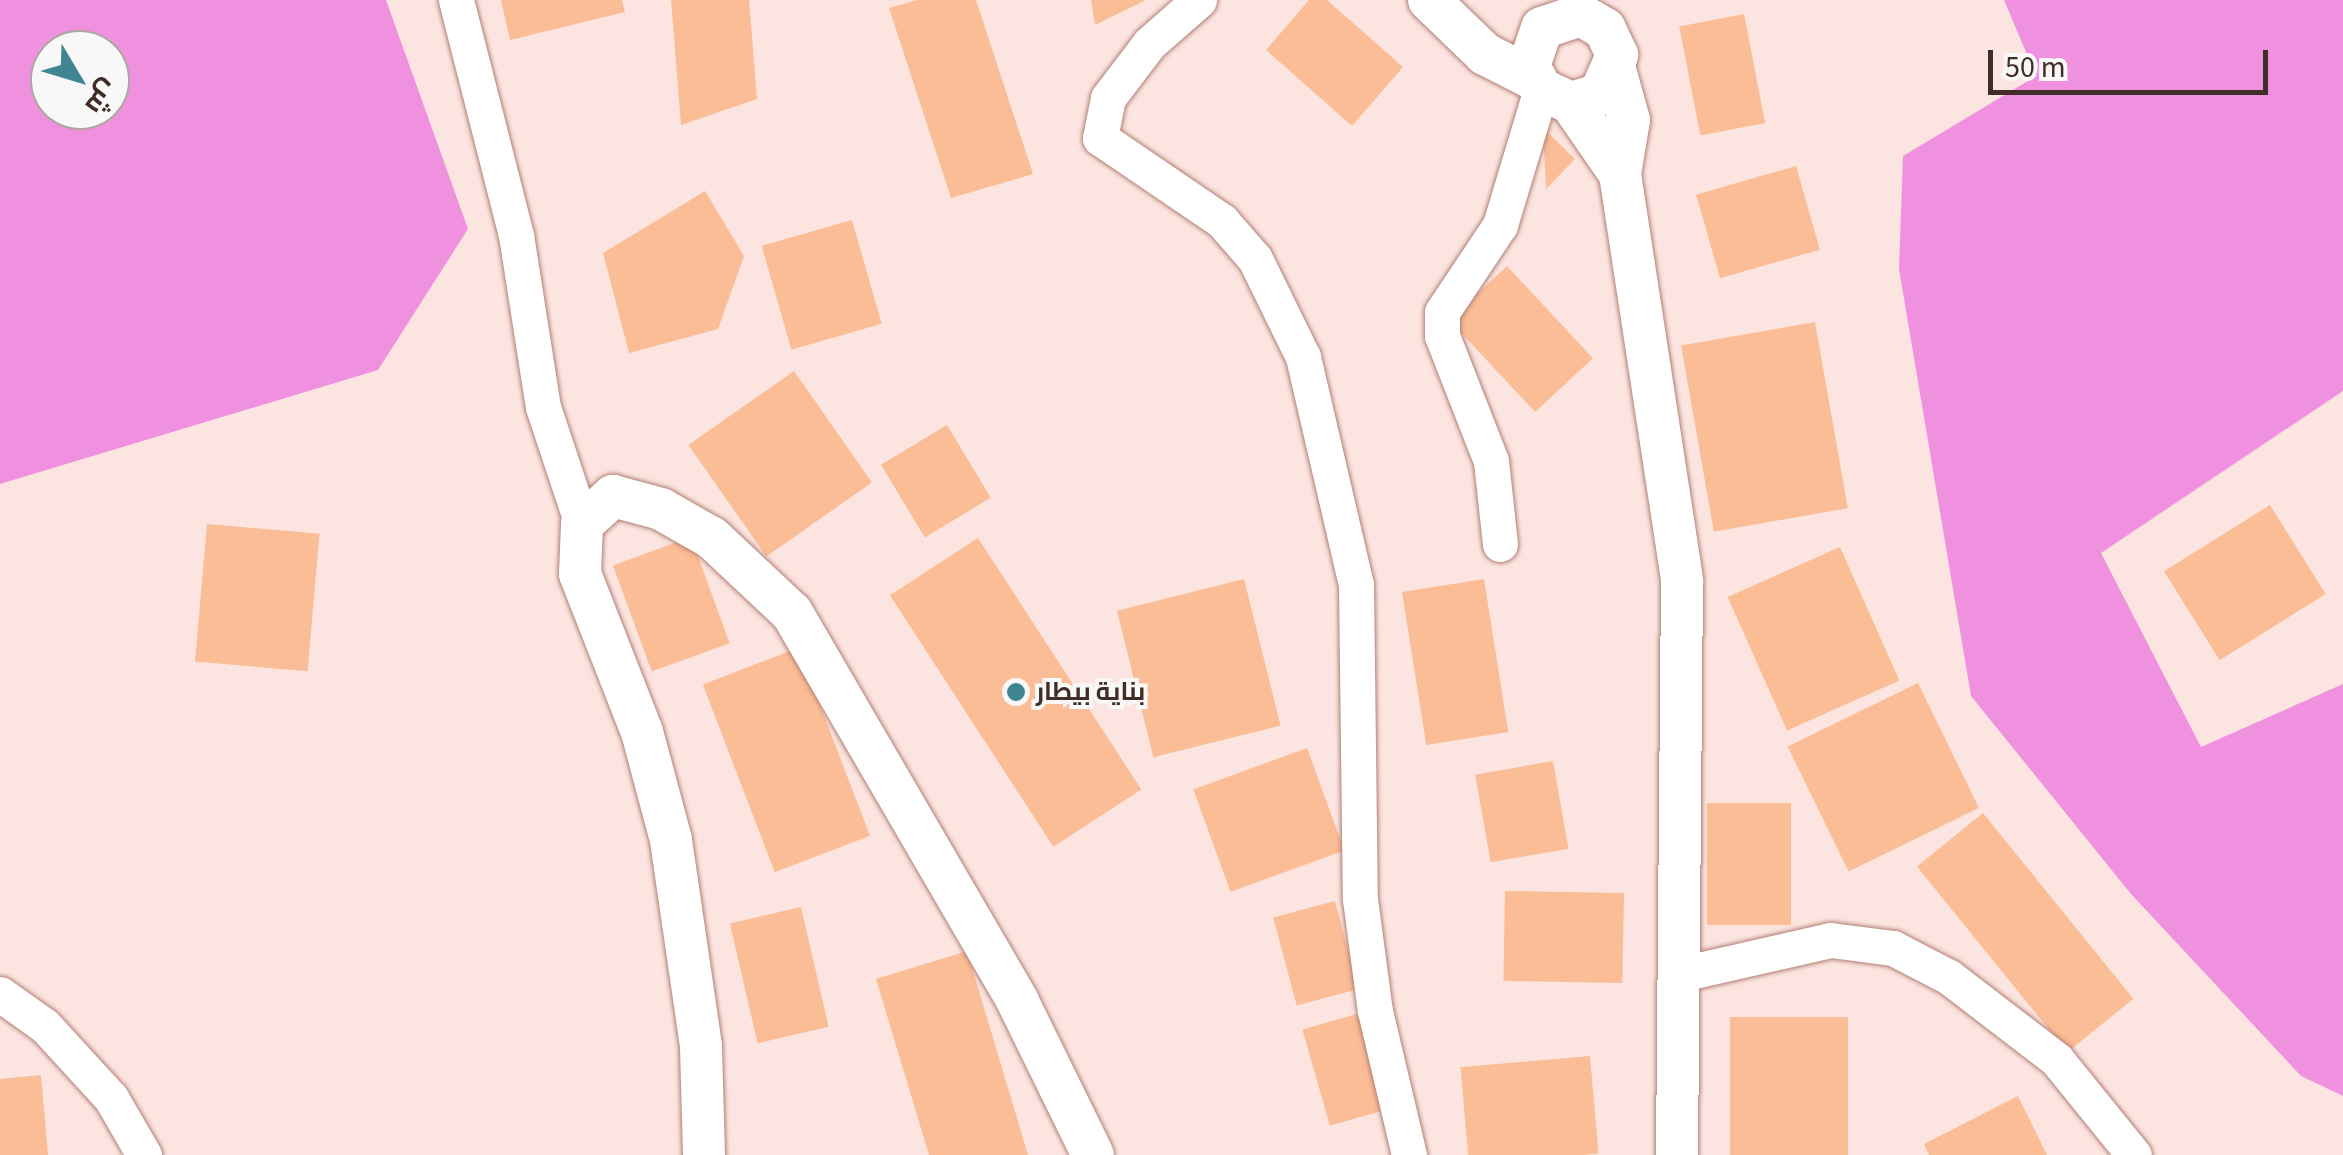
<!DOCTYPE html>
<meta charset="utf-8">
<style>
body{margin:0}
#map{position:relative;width:2343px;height:1155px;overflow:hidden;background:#fce5e0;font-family:"Source Sans 3",Cairo,sans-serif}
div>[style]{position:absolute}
.forest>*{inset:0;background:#f091df}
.building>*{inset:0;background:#fbbd95;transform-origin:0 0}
.roads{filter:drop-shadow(0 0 2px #b27f74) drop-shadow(0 0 2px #b27f74)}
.minor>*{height:35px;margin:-17.5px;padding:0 17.5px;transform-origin:17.5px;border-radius:17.5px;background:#fff}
.tertiary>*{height:42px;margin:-21px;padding:0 21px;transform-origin:21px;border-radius:21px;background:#fff}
.dots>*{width:28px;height:28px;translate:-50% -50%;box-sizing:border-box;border:5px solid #f8f8f8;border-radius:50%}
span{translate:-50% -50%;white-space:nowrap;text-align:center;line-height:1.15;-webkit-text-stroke:8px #f8f8f8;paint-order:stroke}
.poi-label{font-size:25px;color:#412c27;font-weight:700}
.left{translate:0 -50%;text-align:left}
.north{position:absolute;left:30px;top:30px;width:100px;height:100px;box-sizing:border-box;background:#f8f8f8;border:2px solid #afa6a4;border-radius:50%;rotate:128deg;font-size:28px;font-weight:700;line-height:40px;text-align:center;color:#412c27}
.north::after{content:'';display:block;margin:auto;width:35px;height:45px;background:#418593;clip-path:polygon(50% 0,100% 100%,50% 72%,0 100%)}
.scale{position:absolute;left:1988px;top:50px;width:280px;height:45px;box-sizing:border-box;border:5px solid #412c27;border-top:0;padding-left:12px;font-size:30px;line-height:35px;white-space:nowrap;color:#412c27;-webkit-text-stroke:8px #f8f8f8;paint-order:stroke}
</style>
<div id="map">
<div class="forest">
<i style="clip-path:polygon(evenodd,0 0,386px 0,468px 229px,378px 370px,0 484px,0 0,110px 50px,110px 110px,50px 110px,50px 50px,110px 50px)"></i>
<i style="clip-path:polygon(2004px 0,2343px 0,2343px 391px,2101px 553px,2201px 747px,2343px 684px,2343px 1096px,2301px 1076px,2131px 894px,1971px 696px,1899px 269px,1903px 156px,2036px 76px)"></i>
</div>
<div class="building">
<i style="clip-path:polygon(501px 0,622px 0,625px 12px,510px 40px)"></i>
<i style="clip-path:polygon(671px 0,749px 0,757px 99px,681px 125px)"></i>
<i style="clip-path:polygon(917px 0,976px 0,1033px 174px,951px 198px,889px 8px)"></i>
<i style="clip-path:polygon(1091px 0,1146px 0,1095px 25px)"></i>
<i style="clip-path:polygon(1309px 0,1327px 0,1403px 67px,1352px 126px,1266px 50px)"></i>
<i style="left:1744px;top:14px;width:111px;height:66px;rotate:79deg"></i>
<i style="clip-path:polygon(1543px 128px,1575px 159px,1546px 189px)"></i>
<i style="left:1796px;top:166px;width:87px;height:104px;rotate:74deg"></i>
<i style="clip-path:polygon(705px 191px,744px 256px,718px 329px,629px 353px,603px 253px)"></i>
<i style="left:852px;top:220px;width:108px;height:94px;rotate:74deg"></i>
<i style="left:1507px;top:266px;width:126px;height:79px;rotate:47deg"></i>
<i style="left:1815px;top:322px;width:189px;height:136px;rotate:80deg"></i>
<i style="left:794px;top:371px;width:136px;height:129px;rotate:55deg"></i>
<i style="left:947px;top:425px;width:85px;height:77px;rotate:59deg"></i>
<i style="left:2270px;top:505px;width:105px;height:125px;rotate:58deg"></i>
<i style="left:207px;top:524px;width:113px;height:138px;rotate:5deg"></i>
<i style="left:691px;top:537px;width:113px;height:83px;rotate:70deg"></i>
<i style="left:978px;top:538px;width:300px;height:105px;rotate:57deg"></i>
<i style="left:1840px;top:547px;width:146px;height:123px;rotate:66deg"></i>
<i style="left:1244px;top:579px;width:151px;height:131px;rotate:76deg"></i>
<i style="left:1484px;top:579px;width:155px;height:83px;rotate:81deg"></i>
<i style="left:798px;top:648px;width:201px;height:102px;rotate:69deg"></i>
<i style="left:1918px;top:683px;width:139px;height:145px;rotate:64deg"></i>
<i style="left:1307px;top:748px;width:109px;height:121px;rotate:70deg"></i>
<i style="left:1553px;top:761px;width:89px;height:79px;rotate:80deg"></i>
<i style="left:1791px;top:803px;width:122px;height:84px;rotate:90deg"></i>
<i style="left:1983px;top:813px;width:239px;height:85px;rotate:51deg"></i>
<i style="left:1505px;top:891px;width:119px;height:90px;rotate:1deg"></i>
<i style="left:1335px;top:901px;width:91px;height:64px;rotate:75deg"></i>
<i style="left:801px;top:907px;width:123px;height:73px;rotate:77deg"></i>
<i style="clip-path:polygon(967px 951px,1028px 1155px,929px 1155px,876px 979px)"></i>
<i style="left:1360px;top:1013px;width:100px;height:60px;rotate:74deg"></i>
<i style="left:1730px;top:1017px;width:118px;height:138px"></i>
<i style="left:1590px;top:1056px;width:98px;height:130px;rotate:85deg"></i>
<i style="clip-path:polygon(41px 1075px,48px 1155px,0 1155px,0 1079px)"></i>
<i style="clip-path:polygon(2018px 1096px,2047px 1155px,1929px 1155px,1924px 1144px)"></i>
</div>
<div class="roads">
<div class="minor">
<i style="left:456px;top:0;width:243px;rotate:75.7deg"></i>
<i style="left:516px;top:235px;width:174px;rotate:81.1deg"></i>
<i style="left:543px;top:407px;width:123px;rotate:71.6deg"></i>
<i style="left:1199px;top:0;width:67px;rotate:138.7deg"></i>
<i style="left:1149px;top:44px;width:68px;rotate:127.2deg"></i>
<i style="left:1108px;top:98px;width:41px;rotate:101.3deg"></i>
<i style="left:1100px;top:138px;width:148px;rotate:34.2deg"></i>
<i style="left:1222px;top:221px;width:50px;rotate:49deg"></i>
<i style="left:1255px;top:259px;width:109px;rotate:63.9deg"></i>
<i style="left:1303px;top:357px;width:233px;rotate:76.9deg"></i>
<i style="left:1356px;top:584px;width:315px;rotate:89.3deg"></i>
<i style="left:1360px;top:899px;width:113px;rotate:82.4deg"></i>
<i style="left:1375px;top:1011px;width:148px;rotate:76.7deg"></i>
<i style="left:1500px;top:544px;width:83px;rotate:-96.2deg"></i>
<i style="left:1491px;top:461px;width:134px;rotate:-111.4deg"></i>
<i style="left:1442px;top:336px;width:24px;rotate:-90deg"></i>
<i style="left:1442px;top:312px;width:105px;rotate:-56.3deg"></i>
<i style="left:1500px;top:225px;width:142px;rotate:-73.2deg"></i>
<i style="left:1681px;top:974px;width:154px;rotate:-12.8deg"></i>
<i style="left:1831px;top:940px;width:63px;rotate:7.4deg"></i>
<i style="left:1893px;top:948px;width:63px;rotate:27.4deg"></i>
<i style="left:1949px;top:977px;width:136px;rotate:37.5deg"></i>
<i style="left:2057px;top:1060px;width:122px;rotate:51deg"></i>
<i style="left:0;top:994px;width:55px;rotate:35.4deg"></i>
<i style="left:45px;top:1026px;width:98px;rotate:47.5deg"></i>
<i style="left:111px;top:1098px;width:66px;rotate:59.9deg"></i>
</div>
<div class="tertiary">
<i style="left:1429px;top:0;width:78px;rotate:44deg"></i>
<i style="left:1485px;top:54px;width:55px;rotate:27deg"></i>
<i style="left:1615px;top:70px;width:52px;rotate:74.4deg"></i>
<i style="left:1629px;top:120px;width:55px;rotate:99.5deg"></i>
<i style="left:1620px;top:174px;width:412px;rotate:81.3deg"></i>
<i style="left:1682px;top:581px;width:574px;rotate:90.5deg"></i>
<i style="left:1571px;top:103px;width:30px;rotate:-17deg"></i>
<i style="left:1600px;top:94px;width:43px;rotate:-66.4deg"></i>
<i style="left:1617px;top:55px;width:29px;rotate:-115deg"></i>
<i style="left:1605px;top:29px;width:28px;rotate:-150deg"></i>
<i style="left:1581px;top:15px;width:41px;rotate:161.6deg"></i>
<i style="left:1542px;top:28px;width:40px;rotate:108.9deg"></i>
<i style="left:1529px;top:66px;width:26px;rotate:62deg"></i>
<i style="left:1541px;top:89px;width:33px;rotate:25deg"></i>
<i style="left:1571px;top:103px;width:86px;rotate:55.4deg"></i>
<i style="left:704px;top:1155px;width:109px;rotate:-91.6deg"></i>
<i style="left:701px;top:1046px;width:208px;rotate:-98.3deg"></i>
<i style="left:671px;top:840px;width:112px;rotate:-105deg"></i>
<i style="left:642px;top:732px;width:170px;rotate:-111.4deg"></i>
<i style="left:580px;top:574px;width:50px;rotate:-87.7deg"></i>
<i style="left:582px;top:524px;width:42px;rotate:-42.1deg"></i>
<i style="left:613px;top:496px;width:50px;rotate:15.2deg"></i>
<i style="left:661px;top:509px;width:59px;rotate:29.6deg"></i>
<i style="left:712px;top:538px;width:110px;rotate:43.2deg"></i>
<i style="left:792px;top:613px;width:450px;rotate:59.8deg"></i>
<i style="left:1018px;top:1002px;width:170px;rotate:63.9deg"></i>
</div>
</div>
<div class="dots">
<i style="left:1016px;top:692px;background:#418593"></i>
</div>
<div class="poi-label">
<span class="left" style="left:1036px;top:692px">بناية بيطار</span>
</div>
<div class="north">ش</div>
<div class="scale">50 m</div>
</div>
